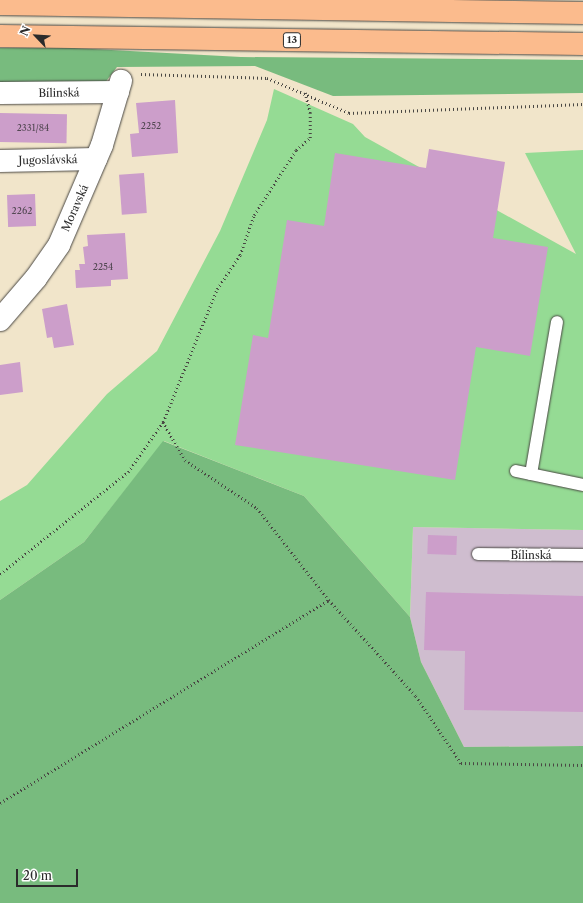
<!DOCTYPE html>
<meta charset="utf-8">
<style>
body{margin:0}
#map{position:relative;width:583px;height:903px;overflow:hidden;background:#f1e5ca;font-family:"Libre Caslon Text",serif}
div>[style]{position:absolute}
.industrial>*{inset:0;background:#cfbdcf}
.green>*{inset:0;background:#95db94}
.forest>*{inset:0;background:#78bb7e}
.building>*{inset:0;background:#cc9eca;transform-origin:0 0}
.path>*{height:2.5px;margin-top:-1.25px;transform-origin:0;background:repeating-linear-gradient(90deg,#494743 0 1px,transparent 0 4px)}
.roads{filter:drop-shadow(0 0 1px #494743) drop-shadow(0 0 1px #494743)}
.lane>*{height:12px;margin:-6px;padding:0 6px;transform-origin:6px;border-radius:6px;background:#fff}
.street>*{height:22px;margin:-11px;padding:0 11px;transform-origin:11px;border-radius:11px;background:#fff}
.highway>*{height:22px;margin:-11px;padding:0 11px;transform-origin:11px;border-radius:11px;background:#fbbb8d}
span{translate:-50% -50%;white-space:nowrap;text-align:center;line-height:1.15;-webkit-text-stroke:3px #fff;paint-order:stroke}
.number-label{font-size:9px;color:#534853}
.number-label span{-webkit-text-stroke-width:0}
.shield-label span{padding:1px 3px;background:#fff;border:1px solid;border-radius:3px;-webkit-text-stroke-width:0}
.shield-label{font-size:10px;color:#2b2b2b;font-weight:700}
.street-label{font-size:11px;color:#2b2b2b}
.north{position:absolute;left:16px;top:16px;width:40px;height:40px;-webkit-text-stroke:3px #fff;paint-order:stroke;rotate:295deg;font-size:11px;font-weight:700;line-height:16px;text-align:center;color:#2b2b2b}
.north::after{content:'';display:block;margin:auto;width:14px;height:18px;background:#2b2b2b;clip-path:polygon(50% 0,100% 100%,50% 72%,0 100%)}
.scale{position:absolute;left:16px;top:869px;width:62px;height:18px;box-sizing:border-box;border:2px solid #2b2b2b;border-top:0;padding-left:5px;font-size:12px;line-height:14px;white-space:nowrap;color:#2b2b2b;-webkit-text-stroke:3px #fff;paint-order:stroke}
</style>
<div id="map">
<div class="industrial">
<i style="clip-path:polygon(413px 527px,583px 530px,583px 746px,464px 747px,421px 662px,410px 617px)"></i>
</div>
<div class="green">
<i style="clip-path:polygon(274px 89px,353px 124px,365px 137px,576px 254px,525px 153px,583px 150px,583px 530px,413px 527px,410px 617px,304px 496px,164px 441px,84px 542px,0 600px,0 501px,27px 485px,107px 394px,157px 351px,220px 231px,267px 120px)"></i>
</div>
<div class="forest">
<i style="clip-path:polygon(0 48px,74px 48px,241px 57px,583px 60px,583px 93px,333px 96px,255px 66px,117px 67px,101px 88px,0 87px)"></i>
<i style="clip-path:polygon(163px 441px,304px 496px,410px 617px,421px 662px,464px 747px,583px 746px,583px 903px,0 903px,0 600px,84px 542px)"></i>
</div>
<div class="building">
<i style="clip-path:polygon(175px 100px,178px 153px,132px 157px,130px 134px,139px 133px,136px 103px)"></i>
<i style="left:0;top:113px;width:67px;height:29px;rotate:1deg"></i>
<i style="clip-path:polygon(429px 149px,505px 162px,493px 238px,548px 247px,530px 356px,476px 347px,455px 480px,235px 445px,253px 335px,268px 338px,287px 220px,324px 226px,335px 153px,426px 168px)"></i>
<i style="left:144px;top:173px;width:40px;height:25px;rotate:86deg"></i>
<i style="left:35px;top:194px;width:32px;height:28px;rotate:88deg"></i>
<i style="clip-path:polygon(125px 233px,128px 279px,111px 280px,111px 286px,76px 288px,75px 270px,80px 270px,79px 264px,85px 264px,83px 247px,88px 246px,87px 235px)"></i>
<i style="clip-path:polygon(67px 304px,74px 345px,54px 348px,52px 337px,47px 338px,42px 309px)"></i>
<i style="clip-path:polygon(20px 362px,23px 392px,0 395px,0 365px)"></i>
<i style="left:428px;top:535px;width:29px;height:19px;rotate:2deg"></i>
<i style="clip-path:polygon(426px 592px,583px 596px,583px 712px,464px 710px,465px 651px,424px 650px)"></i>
</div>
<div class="path">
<i style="left:141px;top:74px;width:126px;rotate:1.8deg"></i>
<i style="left:267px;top:78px;width:89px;rotate:23.1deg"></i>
<i style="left:349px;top:113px;width:234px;rotate:-2.2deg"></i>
<i style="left:163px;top:422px;width:44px;rotate:59.9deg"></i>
<i style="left:185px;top:460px;width:87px;rotate:33.7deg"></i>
<i style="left:257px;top:508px;width:117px;rotate:52deg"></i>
<i style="left:0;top:574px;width:164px;rotate:-38.6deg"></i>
<i style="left:128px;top:472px;width:61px;rotate:-55deg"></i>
<i style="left:163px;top:422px;width:144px;rotate:-67.9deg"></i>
<i style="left:217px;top:289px;width:41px;rotate:-55.9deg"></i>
<i style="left:240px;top:255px;width:42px;rotate:-70.7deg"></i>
<i style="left:254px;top:215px;width:77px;rotate:-57.1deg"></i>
<i style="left:296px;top:150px;width:18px;rotate:-41deg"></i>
<i style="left:310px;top:138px;width:25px;rotate:-90deg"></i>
<i style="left:310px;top:113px;width:21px;rotate:-104deg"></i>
<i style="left:0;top:803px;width:387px;rotate:-31.7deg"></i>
<i style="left:329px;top:600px;width:130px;rotate:47.8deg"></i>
<i style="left:416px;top:696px;width:81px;rotate:56.1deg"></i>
<i style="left:461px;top:763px;width:122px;rotate:0.9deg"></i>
</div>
<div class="roads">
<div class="lane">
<i style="left:516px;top:471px;width:68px;rotate:11.8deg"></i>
<i style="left:531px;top:474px;width:154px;rotate:-80.3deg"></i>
<i style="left:478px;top:554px;width:105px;rotate:0.5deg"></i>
</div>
<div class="street">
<i style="left:0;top:93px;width:118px;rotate:-0.5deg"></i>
<i style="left:0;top:161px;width:96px;rotate:-1.2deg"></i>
<i style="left:0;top:320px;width:55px;rotate:-49.4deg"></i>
<i style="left:36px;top:278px;width:40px;rotate:-55.1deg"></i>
<i style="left:59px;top:245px;width:109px;rotate:-66.7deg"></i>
<i style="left:102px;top:145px;width:67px;rotate:-73.5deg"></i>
</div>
<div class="highway">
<i style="left:0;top:4px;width:583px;rotate:0.88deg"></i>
<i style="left:0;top:36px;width:583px;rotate:0.79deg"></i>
</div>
</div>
<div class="number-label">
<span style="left:151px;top:126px">2252</span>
<span style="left:33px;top:128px">2331/84</span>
<span style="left:22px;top:211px">2262</span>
<span style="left:103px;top:267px">2254</span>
</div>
<div class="shield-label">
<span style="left:292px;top:40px">13</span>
</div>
<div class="street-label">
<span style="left:59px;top:93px;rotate:-1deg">Bílinská</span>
<span style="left:48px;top:160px;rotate:-1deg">Jugoslávská</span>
<span style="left:75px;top:208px;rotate:-66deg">Moravská</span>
<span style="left:531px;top:555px">Bílinská</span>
</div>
<div class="north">N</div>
<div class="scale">20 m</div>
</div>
